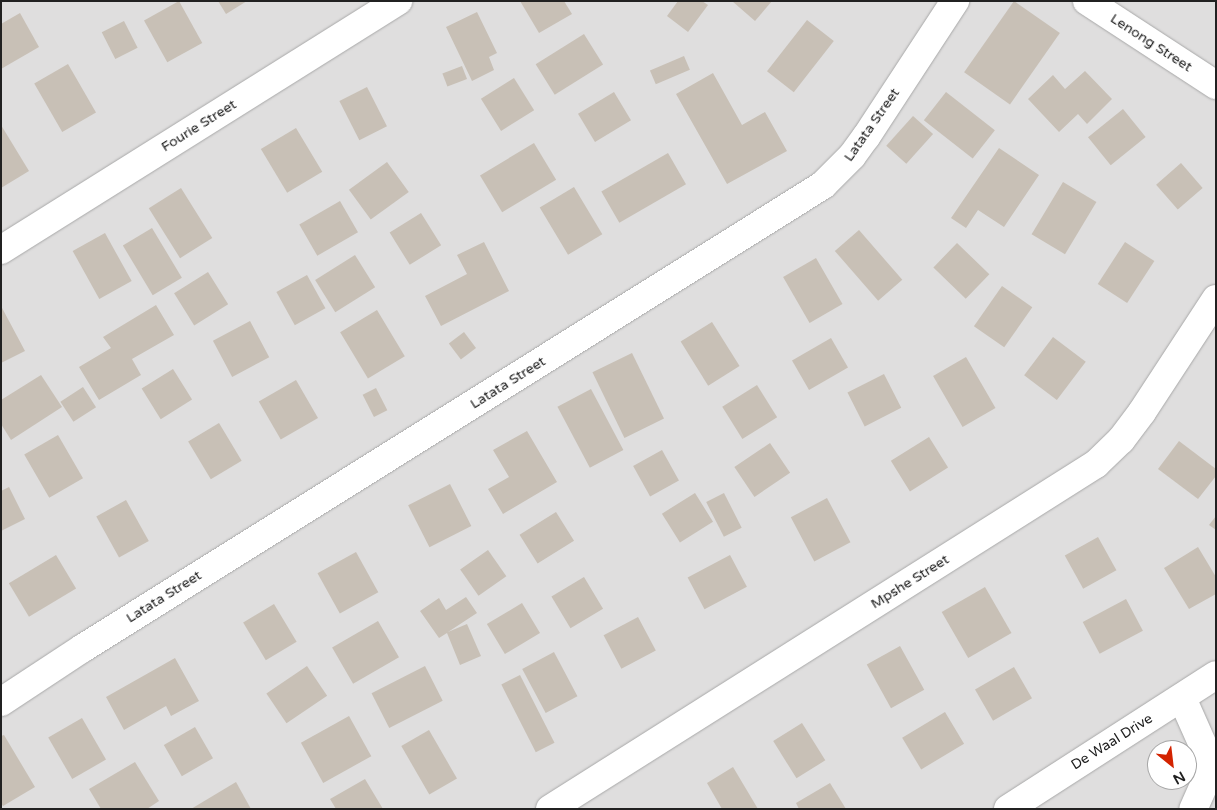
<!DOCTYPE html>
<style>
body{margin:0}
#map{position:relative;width:1217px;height:810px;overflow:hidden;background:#f2f0e7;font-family:"Varela Round",sans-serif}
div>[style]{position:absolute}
.residential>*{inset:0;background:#dfdede}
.building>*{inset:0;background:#c8c0b6;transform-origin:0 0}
.roads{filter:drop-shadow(0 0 1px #a8a8a8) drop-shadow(0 0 1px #a8a8a8)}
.minor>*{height:28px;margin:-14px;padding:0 14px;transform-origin:14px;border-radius:14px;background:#fff}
span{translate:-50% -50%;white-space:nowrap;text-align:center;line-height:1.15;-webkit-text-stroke:4.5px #fff;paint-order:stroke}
.street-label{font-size:14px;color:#212121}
.frame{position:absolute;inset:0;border:2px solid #212121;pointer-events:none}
.north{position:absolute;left:1147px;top:740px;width:50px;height:50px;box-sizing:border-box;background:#fff;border:1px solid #a6a6a6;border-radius:50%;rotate:151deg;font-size:14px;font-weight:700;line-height:20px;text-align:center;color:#212121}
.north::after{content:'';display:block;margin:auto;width:18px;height:22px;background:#d32300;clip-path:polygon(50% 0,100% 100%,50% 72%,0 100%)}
</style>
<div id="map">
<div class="residential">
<i style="clip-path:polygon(evenodd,1px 1px,1216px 1px,1216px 809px,1px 809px,1px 1px,1157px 750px,1187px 750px,1187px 780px,1157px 780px,1157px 750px)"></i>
</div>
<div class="building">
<i style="left:179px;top:1px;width:48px;height:40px;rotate:61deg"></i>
<i style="clip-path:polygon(218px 1px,247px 1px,226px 14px)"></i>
<i style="clip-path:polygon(520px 1px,564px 1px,572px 14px,539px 33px)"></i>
<i style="clip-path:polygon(678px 1px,702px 1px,708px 5px,688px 32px,667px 16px)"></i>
<i style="clip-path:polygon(732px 1px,772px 1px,755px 21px)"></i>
<i style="left:1014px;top:1px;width:56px;height:87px;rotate:35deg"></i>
<i style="clip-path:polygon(477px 12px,497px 53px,489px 57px,494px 70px,472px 81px,446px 27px)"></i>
<i style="clip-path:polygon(20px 13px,39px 47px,1px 69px,1px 24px)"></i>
<i style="left:807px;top:20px;width:34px;height:65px;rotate:38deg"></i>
<i style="left:124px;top:21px;width:30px;height:25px;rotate:63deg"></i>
<i style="left:584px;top:34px;width:36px;height:57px;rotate:58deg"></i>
<i style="left:684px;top:56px;width:15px;height:37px;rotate:67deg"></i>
<i style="left:68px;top:64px;width:56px;height:39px;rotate:60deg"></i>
<i style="left:462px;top:66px;width:14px;height:21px;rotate:69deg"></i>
<i style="clip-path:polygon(1085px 71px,1112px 99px,1087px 124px,1078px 114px,1059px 132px,1028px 99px,1053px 75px,1065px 89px)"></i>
<i style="clip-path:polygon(713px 73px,742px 125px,765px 112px,787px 151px,727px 184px,676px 94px)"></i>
<i style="left:514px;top:78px;width:38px;height:39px;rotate:58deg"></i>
<i style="left:367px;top:87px;width:44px;height:31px;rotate:63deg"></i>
<i style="left:614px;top:92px;width:33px;height:42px;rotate:59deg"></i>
<i style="left:946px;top:92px;width:62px;height:36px;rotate:38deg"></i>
<i style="left:1123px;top:109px;width:36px;height:45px;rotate:51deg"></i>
<i style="left:913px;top:116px;width:27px;height:40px;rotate:42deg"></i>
<i style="clip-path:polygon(1px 125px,29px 171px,1px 188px)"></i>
<i style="left:296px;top:128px;width:51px;height:41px;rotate:59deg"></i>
<i style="left:534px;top:143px;width:43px;height:63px;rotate:59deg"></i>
<i style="clip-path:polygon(999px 148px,1039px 175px,1004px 227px,978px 210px,966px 228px,951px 218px)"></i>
<i style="left:668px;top:153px;width:36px;height:77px;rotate:60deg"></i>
<i style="left:387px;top:162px;width:37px;height:47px;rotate:54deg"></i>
<i style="left:1181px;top:163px;width:33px;height:33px;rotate:49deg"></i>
<i style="left:1063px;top:182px;width:39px;height:61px;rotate:31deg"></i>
<i style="left:574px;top:187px;width:55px;height:40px;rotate:59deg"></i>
<i style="left:181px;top:188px;width:59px;height:38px;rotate:58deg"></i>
<i style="left:340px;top:201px;width:36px;height:47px;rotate:60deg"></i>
<i style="left:421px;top:213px;width:38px;height:37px;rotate:58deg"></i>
<i style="left:152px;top:228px;width:58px;height:34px;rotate:59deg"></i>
<i style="left:859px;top:230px;width:66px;height:32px;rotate:49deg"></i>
<i style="left:105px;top:233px;width:55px;height:37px;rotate:61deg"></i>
<i style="clip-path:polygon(484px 242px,509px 291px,441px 326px,425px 296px,467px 274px,457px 255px)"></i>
<i style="left:1125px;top:242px;width:35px;height:50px;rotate:33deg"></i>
<i style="left:957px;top:243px;width:45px;height:34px;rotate:44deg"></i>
<i style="left:355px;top:255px;width:38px;height:47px;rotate:58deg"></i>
<i style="left:816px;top:258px;width:53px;height:38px;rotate:60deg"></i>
<i style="left:208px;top:272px;width:38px;height:40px;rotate:58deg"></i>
<i style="left:307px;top:275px;width:38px;height:35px;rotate:61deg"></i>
<i style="left:1002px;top:286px;width:37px;height:49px;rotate:35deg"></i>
<i style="clip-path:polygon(156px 305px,174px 335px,132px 359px,141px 375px,99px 400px,79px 367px,111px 348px,103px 337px)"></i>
<i style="clip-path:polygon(1px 306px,25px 351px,1px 363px)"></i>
<i style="left:377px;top:310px;width:54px;height:43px;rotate:59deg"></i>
<i style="left:250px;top:321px;width:41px;height:42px;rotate:62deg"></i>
<i style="left:712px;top:322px;width:52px;height:37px;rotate:58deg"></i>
<i style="left:464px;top:332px;width:20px;height:19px;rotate:53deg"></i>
<i style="left:1053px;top:337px;width:41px;height:48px;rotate:37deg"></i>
<i style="left:831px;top:338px;width:34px;height:45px;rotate:60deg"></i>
<i style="left:632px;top:353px;width:73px;height:44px;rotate:64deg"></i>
<i style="left:966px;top:357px;width:59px;height:38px;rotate:60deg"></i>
<i style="left:173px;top:369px;width:36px;height:37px;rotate:58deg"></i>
<i style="left:884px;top:374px;width:38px;height:41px;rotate:63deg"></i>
<i style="clip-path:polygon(41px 375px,62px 407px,11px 440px,1px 424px,1px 400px)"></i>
<i style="left:296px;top:380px;width:44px;height:43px;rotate:60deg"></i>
<i style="left:757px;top:385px;width:38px;height:41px;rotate:58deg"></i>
<i style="left:83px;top:387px;width:24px;height:27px;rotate:57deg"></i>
<i style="left:376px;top:388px;width:25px;height:15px;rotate:63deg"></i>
<i style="left:591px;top:389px;width:69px;height:38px;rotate:62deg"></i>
<i style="left:219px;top:423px;width:44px;height:36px;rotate:59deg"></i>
<i style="clip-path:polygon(527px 431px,557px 482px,503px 514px,488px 489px,509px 477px,493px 450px)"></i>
<i style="left:58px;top:435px;width:50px;height:39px;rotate:60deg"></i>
<i style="left:929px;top:437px;width:36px;height:45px;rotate:58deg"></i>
<i style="clip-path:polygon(1179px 441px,1216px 469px,1216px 476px,1198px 499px,1158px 469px)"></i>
<i style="left:770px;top:443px;width:36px;height:43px;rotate:56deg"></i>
<i style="left:662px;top:450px;width:35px;height:33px;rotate:61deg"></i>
<i style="left:450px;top:484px;width:47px;height:47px;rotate:63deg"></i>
<i style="clip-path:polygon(9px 487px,25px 519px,1px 531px,1px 491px)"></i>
<i style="left:695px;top:493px;width:34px;height:39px;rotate:58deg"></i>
<i style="left:724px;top:493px;width:39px;height:20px;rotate:63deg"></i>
<i style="left:827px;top:498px;width:50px;height:41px;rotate:62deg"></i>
<i style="left:126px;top:500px;width:47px;height:34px;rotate:61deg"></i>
<i style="left:556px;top:512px;width:34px;height:43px;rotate:58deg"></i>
<i style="clip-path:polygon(1216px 516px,1216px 530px,1209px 525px)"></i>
<i style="left:1098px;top:537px;width:38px;height:38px;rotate:61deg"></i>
<i style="clip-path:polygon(1198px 547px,1216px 577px,1216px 594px,1189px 609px,1164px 568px)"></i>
<i style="left:488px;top:550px;width:32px;height:34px;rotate:55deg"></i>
<i style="left:356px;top:552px;width:46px;height:44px;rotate:61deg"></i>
<i style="left:56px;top:555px;width:39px;height:55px;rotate:59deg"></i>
<i style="left:730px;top:555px;width:36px;height:48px;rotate:62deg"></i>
<i style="left:584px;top:577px;width:37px;height:38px;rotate:59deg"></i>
<i style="left:985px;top:587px;width:53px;height:50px;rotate:60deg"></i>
<i style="clip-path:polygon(466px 597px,477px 613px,448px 632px,467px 624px,481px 656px,460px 665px,447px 633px,439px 638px,420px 611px,439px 598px,446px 610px)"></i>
<i style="left:1126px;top:599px;width:36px;height:49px;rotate:62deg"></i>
<i style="left:522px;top:603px;width:35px;height:41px;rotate:59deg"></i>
<i style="left:274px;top:604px;width:44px;height:36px;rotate:59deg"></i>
<i style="left:638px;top:617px;width:38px;height:39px;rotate:62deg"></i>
<i style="left:378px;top:621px;width:42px;height:53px;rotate:60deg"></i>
<i style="left:900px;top:646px;width:50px;height:38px;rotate:61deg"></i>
<i style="left:554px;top:652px;width:50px;height:36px;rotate:62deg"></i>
<i style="clip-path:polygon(175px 658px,199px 701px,171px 716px,166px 706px,124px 730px,106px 697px)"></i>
<i style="left:307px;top:666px;width:36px;height:49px;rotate:56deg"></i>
<i style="left:425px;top:666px;width:39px;height:60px;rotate:63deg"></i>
<i style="left:1014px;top:667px;width:36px;height:45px;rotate:60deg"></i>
<i style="left:520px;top:675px;width:76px;height:21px;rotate:63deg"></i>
<i style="left:945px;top:712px;width:37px;height:50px;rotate:59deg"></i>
<i style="left:349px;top:716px;width:46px;height:55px;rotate:61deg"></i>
<i style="left:82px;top:718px;width:48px;height:39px;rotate:60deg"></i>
<i style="left:802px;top:723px;width:44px;height:34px;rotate:58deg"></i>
<i style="left:195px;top:727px;width:36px;height:36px;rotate:60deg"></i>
<i style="left:429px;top:730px;width:56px;height:32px;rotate:60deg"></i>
<i style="clip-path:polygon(4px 735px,35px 787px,3px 806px,1px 803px,1px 736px)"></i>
<i style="clip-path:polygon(135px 762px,159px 801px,147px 809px,101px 809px,89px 789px)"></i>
<i style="clip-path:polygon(733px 767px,758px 809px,722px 809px,707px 783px)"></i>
<i style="clip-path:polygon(365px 779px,383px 809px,336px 809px,330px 799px)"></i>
<i style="clip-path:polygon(236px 782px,251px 809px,191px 809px)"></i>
<i style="clip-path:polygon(830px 783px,846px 809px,799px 809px,796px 803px)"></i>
</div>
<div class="roads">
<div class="minor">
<i style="left:1087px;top:1px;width:154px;rotate:33.1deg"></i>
<i style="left:1px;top:250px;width:469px;rotate:-32.1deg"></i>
<i style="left:1182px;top:698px;width:59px;rotate:66deg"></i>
<i style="left:1206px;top:752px;width:24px;rotate:85deg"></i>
<i style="left:1208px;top:776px;width:36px;rotate:114deg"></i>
<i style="left:1px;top:702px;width:98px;rotate:-33.4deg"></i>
<i style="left:83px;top:648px;width:873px;rotate:-32.03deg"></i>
<i style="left:823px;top:185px;width:41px;rotate:-45deg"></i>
<i style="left:852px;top:156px;width:24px;rotate:-54deg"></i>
<i style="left:866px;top:137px;width:163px;rotate:-56.8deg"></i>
<i style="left:550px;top:809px;width:646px;rotate:-32.29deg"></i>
<i style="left:1096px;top:464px;width:35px;rotate:-44deg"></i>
<i style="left:1121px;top:440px;width:35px;rotate:-53deg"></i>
<i style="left:1142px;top:412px;width:135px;rotate:-56.8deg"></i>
<i style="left:1008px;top:809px;width:247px;rotate:-32.8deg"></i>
</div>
</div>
<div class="street-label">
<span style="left:1151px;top:43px;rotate:33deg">Lenong Street</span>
<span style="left:872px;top:125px;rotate:-55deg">Latata Street</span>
<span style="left:199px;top:126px;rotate:-32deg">Fourie Street</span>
<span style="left:508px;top:383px;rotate:-32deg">Latata Street</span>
<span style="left:910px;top:582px;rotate:-32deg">Mpshe Street</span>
<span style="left:164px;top:597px;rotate:-32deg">Latata Street</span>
<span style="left:1112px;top:742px;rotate:-32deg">De Waal Drive</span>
</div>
<div class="frame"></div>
<div class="north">N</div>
</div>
